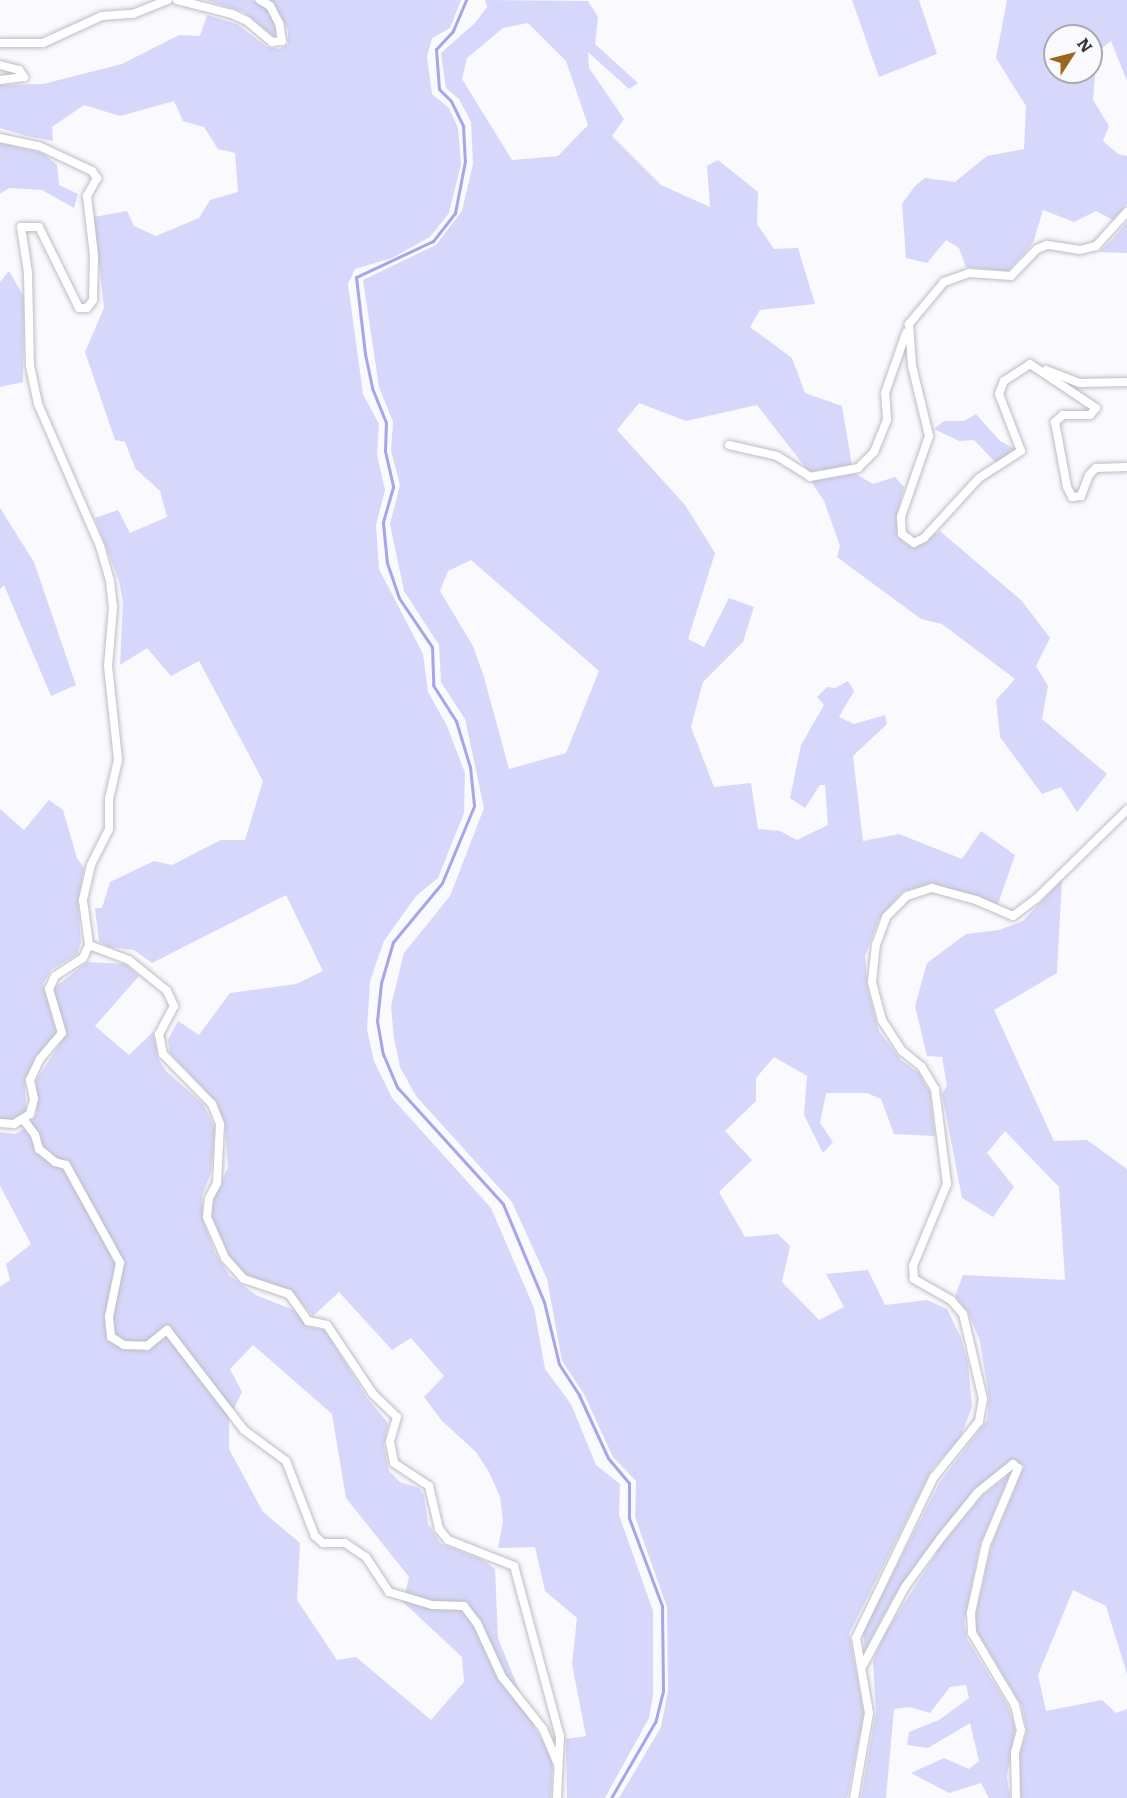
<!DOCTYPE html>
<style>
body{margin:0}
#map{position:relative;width:1127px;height:1798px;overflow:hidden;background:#f9f9fe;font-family:Literata,serif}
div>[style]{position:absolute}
.green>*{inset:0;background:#d7d7fb}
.stream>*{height:3px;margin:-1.5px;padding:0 1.5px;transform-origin:1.5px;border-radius:1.5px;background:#a7a4e9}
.roads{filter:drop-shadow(0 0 2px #bdbdc3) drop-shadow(0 0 2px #bdbdc3)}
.minor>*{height:8px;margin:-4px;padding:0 4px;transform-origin:4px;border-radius:4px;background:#fff}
span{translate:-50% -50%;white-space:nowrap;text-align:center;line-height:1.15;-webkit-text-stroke:5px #f9f9fe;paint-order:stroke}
.north{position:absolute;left:1043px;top:24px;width:60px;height:60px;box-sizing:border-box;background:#f9f9fe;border:2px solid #aaaaae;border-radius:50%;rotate:54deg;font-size:16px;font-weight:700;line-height:24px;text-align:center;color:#343436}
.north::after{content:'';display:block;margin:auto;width:21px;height:27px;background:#9b671e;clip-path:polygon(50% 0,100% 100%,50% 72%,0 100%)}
</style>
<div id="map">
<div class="green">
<i style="clip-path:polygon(206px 0,253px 0,267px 8px,278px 32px,273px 36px,244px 12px)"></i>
<i style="clip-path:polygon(270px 0,461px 0,450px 28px,432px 38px,427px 57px,432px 94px,449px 108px,458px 128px,461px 164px,449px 213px,430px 237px,392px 258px,355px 269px,348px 284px,363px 394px,379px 424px,377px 454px,385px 490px,376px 525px,379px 569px,423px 654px,428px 692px,447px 726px,465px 773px,464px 813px,438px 878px,416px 896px,384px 941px,370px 981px,367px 1030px,374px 1061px,392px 1098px,491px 1208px,534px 1308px,545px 1369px,571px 1404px,596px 1465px,620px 1484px,619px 1515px,653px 1611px,653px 1696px,649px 1718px,605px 1798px,567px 1798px,566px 1739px,586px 1736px,572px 1664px,577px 1618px,545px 1591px,535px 1547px,498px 1548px,503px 1521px,500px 1497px,489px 1472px,476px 1452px,442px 1421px,424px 1397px,444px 1376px,411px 1338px,392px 1350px,339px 1292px,313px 1316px,292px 1291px,248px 1277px,227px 1256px,211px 1217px,212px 1200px,228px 1168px,225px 1126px,217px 1103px,170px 1053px,168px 1040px,178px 1021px,199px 1035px,230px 993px,296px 984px,323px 971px,286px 895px,152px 963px,134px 950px,108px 947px,99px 941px,95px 908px,102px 908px,110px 882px,154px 861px,172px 865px,221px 840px,245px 840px,263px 781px,199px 661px,171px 676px,147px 648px,120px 665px,123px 602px,119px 581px,95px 518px,118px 510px,130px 533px,167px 517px,160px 491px,135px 468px,125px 442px,115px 440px,85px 352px,104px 308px,94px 217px,127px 211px,134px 226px,156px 236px,199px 218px,210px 200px,238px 192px,235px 153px,218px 149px,204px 127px,183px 121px,174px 101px,120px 116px,84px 105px,52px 127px,53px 141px,27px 136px,0 128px,0 85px,43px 84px,122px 64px,179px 35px,200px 36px,207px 15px,237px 24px,267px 47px,279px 49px,288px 44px,288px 30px)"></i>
<i style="clip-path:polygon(evenodd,485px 0,588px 1px,598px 17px,595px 44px,638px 83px,629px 89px,588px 52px,589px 68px,624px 119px,612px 136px,661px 185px,710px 207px,707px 166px,718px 160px,758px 192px,757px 224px,774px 249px,798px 248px,815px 304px,760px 310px,750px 327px,792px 358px,805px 393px,842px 406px,852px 466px,809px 472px,757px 405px,686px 421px,639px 403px,617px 430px,685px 505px,715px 553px,688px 639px,704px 647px,729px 598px,754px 607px,743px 642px,703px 682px,691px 727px,714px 787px,751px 783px,758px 829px,780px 831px,797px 840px,828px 825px,825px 785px,820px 785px,805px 808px,790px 798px,801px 745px,824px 705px,817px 697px,827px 687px,835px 688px,848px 681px,854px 691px,839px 717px,854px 724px,885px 715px,887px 724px,853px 756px,863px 841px,899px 834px,962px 859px,981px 831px,1015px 855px,997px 907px,932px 883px,902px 892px,879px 919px,865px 956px,868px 990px,879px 1031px,901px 1060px,919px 1073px,930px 1093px,935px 1136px,894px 1134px,881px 1099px,867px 1093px,826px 1093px,820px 1123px,833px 1142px,823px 1153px,804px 1115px,807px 1076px,774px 1057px,756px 1078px,756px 1101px,725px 1131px,752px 1160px,719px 1192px,745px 1237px,778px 1234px,790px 1246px,782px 1282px,819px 1320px,844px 1307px,826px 1274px,868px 1270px,885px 1305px,927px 1300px,947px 1309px,961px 1338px,968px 1363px,972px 1407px,960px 1438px,932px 1469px,849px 1634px,864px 1713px,847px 1798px,619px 1798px,661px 1727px,668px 1691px,667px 1607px,635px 1517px,636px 1481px,613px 1457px,584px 1394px,562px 1361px,547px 1279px,512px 1202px,416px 1096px,400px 1067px,394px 1038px,391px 1006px,404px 953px,450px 896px,484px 808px,465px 719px,441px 682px,439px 645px,404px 591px,390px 524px,400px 485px,391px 451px,393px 422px,379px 387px,363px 280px,436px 245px,462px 211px,473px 164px,471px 122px,459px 99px,446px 88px,441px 53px,475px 23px,487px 7px,485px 0,528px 23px,566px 61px,588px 125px,558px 156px,512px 160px,462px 79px,467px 58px,503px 28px,528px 23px,485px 0,471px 560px,599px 671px,566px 753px,509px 769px,484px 677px,473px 646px,440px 591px,448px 571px,471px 560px)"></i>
<i style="clip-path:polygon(852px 0,919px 0,937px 54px,879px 77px)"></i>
<i style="clip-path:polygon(evenodd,1007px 0,1127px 0,1127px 81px,1111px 41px,1097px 52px,1093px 100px,1109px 126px,1103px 141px,1118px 154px,1127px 156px,1127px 204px,1113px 220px,1096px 211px,1074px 222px,1043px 210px,1033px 243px,1008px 271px,966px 267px,959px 248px,946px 240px,927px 263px,906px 258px,902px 204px,915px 186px,925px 178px,955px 182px,987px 156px,1024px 149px,1026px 106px,996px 58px,1007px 0,1055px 36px,1091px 36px,1091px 72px,1055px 72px,1055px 36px)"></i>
<i style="clip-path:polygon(0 143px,43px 153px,57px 165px,59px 185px,78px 194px,74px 208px,42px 190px,9px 188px,0 194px)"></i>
<i style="clip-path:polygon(1127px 222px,1127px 253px,1099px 252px,1112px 240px)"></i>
<i style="clip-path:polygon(9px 271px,24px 297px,23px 382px,0 387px,0 282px)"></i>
<i style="clip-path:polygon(976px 414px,1000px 441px,1017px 450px,997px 464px,974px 440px,959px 441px,934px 429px,944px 421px,964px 421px)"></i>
<i style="clip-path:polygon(856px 474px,873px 484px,895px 477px,904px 487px,897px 515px,898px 533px,904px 543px,915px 547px,940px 531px,1022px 601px,1050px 638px,1036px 666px,1048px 686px,1042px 719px,1107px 774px,1077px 812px,1061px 787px,1042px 794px,1000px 737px,996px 700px,1015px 679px,942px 624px,921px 619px,837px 557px,840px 546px,824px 501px,811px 481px)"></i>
<i style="clip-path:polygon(0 508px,34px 562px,76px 685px,51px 696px,4px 585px,0 589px)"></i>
<i style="clip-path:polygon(49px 800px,63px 810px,77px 858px,84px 868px,78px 901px,81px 942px,77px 954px,51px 970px,43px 984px,57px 1034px,36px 1057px,25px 1079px,26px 1112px,14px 1120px,0 1120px,0 809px,24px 830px)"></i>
<i style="clip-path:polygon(1062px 880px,1057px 973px,994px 1010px,1054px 1141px,1087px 1140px,1127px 1169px,1127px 1674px,1106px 1606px,1073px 1590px,1038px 1675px,1046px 1711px,1102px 1700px,1116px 1713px,1127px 1709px,1127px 1798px,1021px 1798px,1019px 1755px,1027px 1732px,1022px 1706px,976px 1630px,976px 1612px,992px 1544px,1024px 1466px,1012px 1459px,973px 1491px,893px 1598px,865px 1650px,863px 1631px,940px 1482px,987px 1420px,989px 1398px,980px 1341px,968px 1312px,955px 1296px,963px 1275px,1065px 1280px,1059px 1187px,1005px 1131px,987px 1153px,1014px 1187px,993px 1217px,962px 1198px,942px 1094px,947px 1086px,942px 1057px,927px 1056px,915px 1006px,927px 963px,966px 934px,999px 930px,1023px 921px)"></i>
<i style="clip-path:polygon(evenodd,87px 962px,125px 964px,139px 976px,95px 1026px,129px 1055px,153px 1032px,158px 1058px,166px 1071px,203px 1104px,215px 1128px,211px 1173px,202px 1196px,203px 1220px,215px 1253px,230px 1276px,256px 1295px,296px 1311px,308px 1327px,325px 1330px,367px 1398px,388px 1423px,384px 1446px,389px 1471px,400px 1482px,419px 1488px,424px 1495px,428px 1524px,441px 1544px,483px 1560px,495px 1569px,498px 1638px,534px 1727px,553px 1758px,551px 1798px,0 1798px,0 1287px,10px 1280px,6px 1264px,31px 1244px,0 1186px,0 1132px,15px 1134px,29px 1126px,37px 1113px,36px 1081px,66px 1034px,53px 989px,87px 962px,253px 1345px,332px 1414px,346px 1498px,409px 1577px,403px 1602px,462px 1657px,464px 1682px,431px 1720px,356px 1657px,337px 1660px,297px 1600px,300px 1543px,263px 1512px,229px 1449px,229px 1419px,242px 1392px,230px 1369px,253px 1345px)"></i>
<i style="clip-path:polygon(1010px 1474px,980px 1545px,964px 1622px,967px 1639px,1008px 1706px,1015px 1728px,1007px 1777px,1010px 1798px,989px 1798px,981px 1783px,949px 1793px,911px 1773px,944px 1758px,969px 1769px,979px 1761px,970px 1723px,928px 1748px,907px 1745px,909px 1732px,939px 1720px,969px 1698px,966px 1685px,950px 1687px,930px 1713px,910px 1707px,894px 1709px,886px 1798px,861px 1798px,876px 1712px,873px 1661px,884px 1635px,943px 1543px,982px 1496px)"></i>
</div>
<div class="stream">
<i style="left:466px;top:0;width:34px;rotate:113deg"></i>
<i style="left:453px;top:31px;width:25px;rotate:133deg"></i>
<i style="left:436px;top:49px;width:40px;rotate:85.7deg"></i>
<i style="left:439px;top:89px;width:17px;rotate:45deg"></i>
<i style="left:451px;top:101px;width:28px;rotate:64deg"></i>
<i style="left:463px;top:126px;width:35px;rotate:87deg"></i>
<i style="left:465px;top:161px;width:53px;rotate:100.9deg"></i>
<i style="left:455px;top:213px;width:36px;rotate:128deg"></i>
<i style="left:433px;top:241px;width:85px;rotate:154.9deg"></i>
<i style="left:356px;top:277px;width:78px;rotate:83.3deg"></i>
<i style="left:365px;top:354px;width:35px;rotate:78deg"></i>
<i style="left:372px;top:388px;width:37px;rotate:68deg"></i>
<i style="left:386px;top:422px;width:29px;rotate:92deg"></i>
<i style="left:385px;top:451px;width:37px;rotate:77deg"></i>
<i style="left:393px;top:487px;width:37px;rotate:106deg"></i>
<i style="left:383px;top:523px;width:40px;rotate:84.3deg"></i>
<i style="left:387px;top:563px;width:37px;rotate:71deg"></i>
<i style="left:399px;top:598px;width:59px;rotate:56deg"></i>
<i style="left:432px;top:647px;width:38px;rotate:88deg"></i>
<i style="left:433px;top:685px;width:43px;rotate:57.4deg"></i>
<i style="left:456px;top:721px;width:48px;rotate:73.1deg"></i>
<i style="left:470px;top:767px;width:39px;rotate:84deg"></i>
<i style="left:474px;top:806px;width:83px;rotate:112.6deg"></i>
<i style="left:442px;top:883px;width:77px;rotate:129.7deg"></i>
<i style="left:393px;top:942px;width:43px;rotate:106.3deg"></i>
<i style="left:381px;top:983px;width:38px;rotate:96deg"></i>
<i style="left:377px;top:1021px;width:34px;rotate:80deg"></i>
<i style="left:383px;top:1054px;width:36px;rotate:67deg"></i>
<i style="left:397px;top:1087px;width:158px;rotate:47.8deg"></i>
<i style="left:503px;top:1204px;width:106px;rotate:67.3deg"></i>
<i style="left:544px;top:1302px;width:64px;rotate:76.4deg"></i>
<i style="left:559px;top:1364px;width:37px;rotate:57deg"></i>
<i style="left:579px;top:1395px;width:69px;rotate:65.3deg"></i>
<i style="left:608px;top:1458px;width:33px;rotate:50deg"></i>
<i style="left:629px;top:1483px;width:35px;rotate:90deg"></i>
<i style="left:629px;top:1518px;width:94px;rotate:69.4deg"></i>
<i style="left:662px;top:1606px;width:85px;rotate:89.3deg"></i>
<i style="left:663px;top:1691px;width:32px;rotate:104deg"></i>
<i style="left:655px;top:1722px;width:88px;rotate:120.1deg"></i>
</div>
<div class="roads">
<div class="minor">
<i style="left:177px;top:0;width:57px;rotate:14.3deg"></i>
<i style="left:232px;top:14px;width:17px;rotate:25deg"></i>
<i style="left:247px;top:21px;width:33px;rotate:40deg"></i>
<i style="left:272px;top:42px;width:10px;rotate:-6deg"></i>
<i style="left:282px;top:41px;width:18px;rotate:-99deg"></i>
<i style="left:279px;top:23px;width:19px;rotate:-118deg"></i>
<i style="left:270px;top:6px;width:12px;rotate:-149deg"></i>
<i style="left:0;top:43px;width:43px"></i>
<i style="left:43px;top:43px;width:65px;rotate:-24.6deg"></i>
<i style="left:102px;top:16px;width:31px;rotate:-4deg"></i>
<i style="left:133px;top:14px;width:38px;rotate:-22deg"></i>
<i style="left:0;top:65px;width:20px;rotate:15deg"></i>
<i style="left:19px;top:70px;width:9px;rotate:54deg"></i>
<i style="left:24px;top:77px;width:24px;rotate:173deg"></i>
<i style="left:0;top:138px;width:40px;rotate:12deg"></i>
<i style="left:39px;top:146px;width:59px;rotate:25.3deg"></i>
<i style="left:92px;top:171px;width:9px;rotate:54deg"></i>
<i style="left:97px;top:178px;width:21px;rotate:119deg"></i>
<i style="left:87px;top:196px;width:60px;rotate:83.3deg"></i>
<i style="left:94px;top:256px;width:44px;rotate:91.3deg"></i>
<i style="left:93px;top:300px;width:10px;rotate:127deg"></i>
<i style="left:87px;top:308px;width:8px;rotate:180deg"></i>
<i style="left:79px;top:308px;width:90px;rotate:-116.3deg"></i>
<i style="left:39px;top:227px;width:18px;rotate:180deg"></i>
<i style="left:21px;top:227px;width:47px;rotate:81.3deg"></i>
<i style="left:28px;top:273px;width:93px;rotate:88.8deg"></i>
<i style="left:30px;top:366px;width:39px;rotate:78deg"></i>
<i style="left:38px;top:404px;width:155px;rotate:66.4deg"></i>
<i style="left:100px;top:546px;width:35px;rotate:74deg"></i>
<i style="left:110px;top:580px;width:27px;rotate:84deg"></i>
<i style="left:113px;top:607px;width:59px;rotate:94.8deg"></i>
<i style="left:108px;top:666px;width:95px;rotate:83.9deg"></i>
<i style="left:118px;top:760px;width:39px;rotate:103deg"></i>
<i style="left:109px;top:798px;width:31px;rotate:90deg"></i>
<i style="left:109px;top:829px;width:40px;rotate:116.6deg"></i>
<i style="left:91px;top:865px;width:36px;rotate:103deg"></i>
<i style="left:83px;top:900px;width:45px;rotate:82.4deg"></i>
<i style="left:89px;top:945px;width:43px;rotate:20.6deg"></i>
<i style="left:129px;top:960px;width:49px;rotate:39.2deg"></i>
<i style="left:167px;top:991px;width:17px;rotate:65deg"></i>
<i style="left:174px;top:1006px;width:32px;rotate:118deg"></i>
<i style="left:159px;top:1034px;width:20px;rotate:79deg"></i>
<i style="left:163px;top:1054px;width:70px;rotate:45.6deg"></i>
<i style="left:212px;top:1104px;width:22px;rotate:68deg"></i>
<i style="left:220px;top:1124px;width:59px;rotate:92.9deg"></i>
<i style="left:217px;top:1183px;width:17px;rotate:118deg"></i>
<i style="left:209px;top:1198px;width:19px;rotate:96deg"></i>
<i style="left:207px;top:1217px;width:45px;rotate:66.3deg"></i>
<i style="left:225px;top:1258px;width:28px;rotate:48deg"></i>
<i style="left:244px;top:1279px;width:47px;rotate:18.4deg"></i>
<i style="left:289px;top:1294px;width:33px;rotate:55deg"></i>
<i style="left:308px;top:1321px;width:19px;rotate:12deg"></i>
<i style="left:327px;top:1325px;width:83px;rotate:56.3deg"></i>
<i style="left:373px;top:1394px;width:33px;rotate:44deg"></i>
<i style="left:397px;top:1417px;width:26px;rotate:106deg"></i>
<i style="left:390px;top:1442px;width:21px;rotate:79deg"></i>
<i style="left:394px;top:1463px;width:42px;rotate:33.3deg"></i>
<i style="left:429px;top:1486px;width:44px;rotate:76.9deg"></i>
<i style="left:439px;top:1529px;width:14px;rotate:51deg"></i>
<i style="left:448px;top:1540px;width:71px;rotate:21.5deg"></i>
<i style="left:514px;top:1566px;width:176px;rotate:74.9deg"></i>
<i style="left:560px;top:1736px;width:62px;rotate:92.8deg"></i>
<i style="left:1127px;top:212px;width:46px;rotate:132.4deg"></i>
<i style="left:1096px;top:246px;width:16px;rotate:166deg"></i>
<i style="left:1080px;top:250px;width:33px;rotate:-171deg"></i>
<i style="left:1047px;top:245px;width:11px;rotate:158deg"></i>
<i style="left:1037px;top:249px;width:37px;rotate:134deg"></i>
<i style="left:1011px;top:276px;width:42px;rotate:-175.9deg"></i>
<i style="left:969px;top:273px;width:27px;rotate:160deg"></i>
<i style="left:944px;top:282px;width:55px;rotate:129.8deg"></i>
<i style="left:909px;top:324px;width:42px;rotate:85.9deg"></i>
<i style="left:912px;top:366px;width:72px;rotate:76.3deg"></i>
<i style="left:929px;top:436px;width:86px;rotate:109.1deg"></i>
<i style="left:901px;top:517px;width:17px;rotate:87deg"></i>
<i style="left:902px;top:534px;width:15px;rotate:37deg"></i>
<i style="left:914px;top:543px;width:11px;rotate:-27deg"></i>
<i style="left:924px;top:538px;width:81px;rotate:-47.5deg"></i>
<i style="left:979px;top:478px;width:50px;rotate:-32.7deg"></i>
<i style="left:1021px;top:451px;width:61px;rotate:-111.1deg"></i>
<i style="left:999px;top:394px;width:14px;rotate:-69deg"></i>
<i style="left:1004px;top:381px;width:31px;rotate:-33deg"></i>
<i style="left:1030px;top:364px;width:79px;rotate:33.7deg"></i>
<i style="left:1096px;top:408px;width:9px;rotate:131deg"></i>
<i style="left:1090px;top:415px;width:27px;rotate:180deg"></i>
<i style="left:1063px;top:415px;width:11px;rotate:139deg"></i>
<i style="left:1055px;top:422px;width:66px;rotate:79.5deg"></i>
<i style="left:1067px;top:487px;width:11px;rotate:63deg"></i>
<i style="left:1072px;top:497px;width:9px;rotate:-6deg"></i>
<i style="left:1081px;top:496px;width:22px;rotate:-69deg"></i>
<i style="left:1089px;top:475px;width:10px;rotate:-45deg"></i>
<i style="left:1096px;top:468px;width:31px;rotate:-2deg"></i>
<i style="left:1046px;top:370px;width:36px;rotate:21deg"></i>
<i style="left:1080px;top:383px;width:47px;rotate:-1.2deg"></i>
<i style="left:729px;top:445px;width:49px;rotate:12.9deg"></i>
<i style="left:777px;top:456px;width:39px;rotate:32deg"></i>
<i style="left:810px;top:477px;width:49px;rotate:-10.6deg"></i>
<i style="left:858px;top:468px;width:23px;rotate:-45deg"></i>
<i style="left:874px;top:452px;width:35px;rotate:-68deg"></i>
<i style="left:887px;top:419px;width:26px;rotate:-94deg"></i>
<i style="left:885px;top:393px;width:64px;rotate:-70.7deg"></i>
<i style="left:23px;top:1119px;width:20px;rotate:53deg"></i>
<i style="left:35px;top:1135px;width:15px;rotate:74deg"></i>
<i style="left:39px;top:1149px;width:21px;rotate:39deg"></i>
<i style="left:55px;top:1162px;width:11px;rotate:15deg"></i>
<i style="left:66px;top:1165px;width:112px;rotate:61.1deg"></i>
<i style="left:120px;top:1263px;width:55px;rotate:101.5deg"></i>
<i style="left:109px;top:1317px;width:20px;rotate:84deg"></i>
<i style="left:111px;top:1337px;width:15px;rotate:32deg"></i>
<i style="left:124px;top:1345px;width:23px;rotate:2deg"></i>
<i style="left:147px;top:1346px;width:26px;rotate:-39deg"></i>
<i style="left:167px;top:1330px;width:126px;rotate:52.4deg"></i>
<i style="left:244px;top:1430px;width:52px;rotate:36.4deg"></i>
<i style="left:286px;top:1461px;width:80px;rotate:68.9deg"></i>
<i style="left:315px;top:1536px;width:11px;rotate:41deg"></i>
<i style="left:323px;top:1543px;width:22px"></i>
<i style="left:345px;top:1543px;width:25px;rotate:34deg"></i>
<i style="left:366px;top:1557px;width:42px;rotate:56.7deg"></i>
<i style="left:389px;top:1592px;width:45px;rotate:16.8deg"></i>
<i style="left:432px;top:1605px;width:32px;rotate:2deg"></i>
<i style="left:464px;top:1606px;width:21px;rotate:53deg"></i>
<i style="left:477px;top:1623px;width:60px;rotate:65.2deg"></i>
<i style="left:502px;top:1677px;width:66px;rotate:51.7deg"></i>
<i style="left:543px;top:1729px;width:39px;rotate:67deg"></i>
<i style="left:0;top:1123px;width:14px;rotate:4deg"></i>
<i style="left:14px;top:1124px;width:19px;rotate:-32deg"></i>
<i style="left:30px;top:1114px;width:16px;rotate:-75deg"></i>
<i style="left:34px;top:1099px;width:19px;rotate:-102deg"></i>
<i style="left:30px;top:1080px;width:23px;rotate:-65deg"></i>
<i style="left:40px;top:1059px;width:34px;rotate:-50deg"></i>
<i style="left:62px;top:1033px;width:46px;rotate:-106.5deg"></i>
<i style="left:49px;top:989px;width:14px;rotate:-65deg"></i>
<i style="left:55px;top:976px;width:33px;rotate:-33deg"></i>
<i style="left:83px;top:958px;width:14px;rotate:-65deg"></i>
<i style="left:863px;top:1665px;width:89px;rotate:-61.7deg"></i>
<i style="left:905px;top:1587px;width:59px;rotate:-53.9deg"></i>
<i style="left:940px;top:1539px;width:60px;rotate:-51deg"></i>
<i style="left:978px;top:1492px;width:45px;rotate:-38.7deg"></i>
<i style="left:1013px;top:1464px;width:6px;rotate:39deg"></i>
<i style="left:1018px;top:1468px;width:82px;rotate:112.8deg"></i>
<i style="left:986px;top:1544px;width:71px;rotate:102.3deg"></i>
<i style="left:971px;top:1613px;width:20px;rotate:87deg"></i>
<i style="left:972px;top:1633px;width:84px;rotate:59.2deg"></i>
<i style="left:1015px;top:1705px;width:26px;rotate:77deg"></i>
<i style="left:1021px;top:1730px;width:23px;rotate:105deg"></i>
<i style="left:1015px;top:1752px;width:46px;rotate:88.8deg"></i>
<i style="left:854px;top:1798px;width:86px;rotate:-80deg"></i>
<i style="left:869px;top:1713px;width:76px;rotate:-99.8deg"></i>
<i style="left:856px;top:1638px;width:179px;rotate:-64.2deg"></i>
<i style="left:934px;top:1477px;width:72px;rotate:-51.2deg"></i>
<i style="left:979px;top:1421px;width:22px;rotate:-80deg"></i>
<i style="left:983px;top:1399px;width:87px;rotate:-103.2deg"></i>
<i style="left:963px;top:1314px;width:18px;rotate:-131deg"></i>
<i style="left:951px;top:1300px;width:43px;rotate:-150.4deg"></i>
<i style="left:914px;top:1279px;width:13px;rotate:-94deg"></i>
<i style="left:913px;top:1266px;width:89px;rotate:-67.5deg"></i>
<i style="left:947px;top:1184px;width:96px;rotate:-97.2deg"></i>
<i style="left:935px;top:1089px;width:26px;rotate:-121deg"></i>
<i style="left:922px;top:1067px;width:26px;rotate:-141deg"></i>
<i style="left:902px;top:1051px;width:37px;rotate:-123deg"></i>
<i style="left:882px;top:1020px;width:39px;rotate:-105deg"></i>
<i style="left:872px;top:982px;width:37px;rotate:-84deg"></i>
<i style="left:876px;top:945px;width:30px;rotate:-70deg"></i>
<i style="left:886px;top:917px;width:30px;rotate:-45deg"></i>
<i style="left:907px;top:896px;width:26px;rotate:-18deg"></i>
<i style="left:932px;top:888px;width:46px;rotate:15.3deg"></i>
<i style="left:976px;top:900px;width:40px;rotate:23.4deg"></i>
<i style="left:1013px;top:916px;width:30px;rotate:-37deg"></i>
<i style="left:1037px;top:898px;width:126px;rotate:-44.4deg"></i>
</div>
</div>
<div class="north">N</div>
</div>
